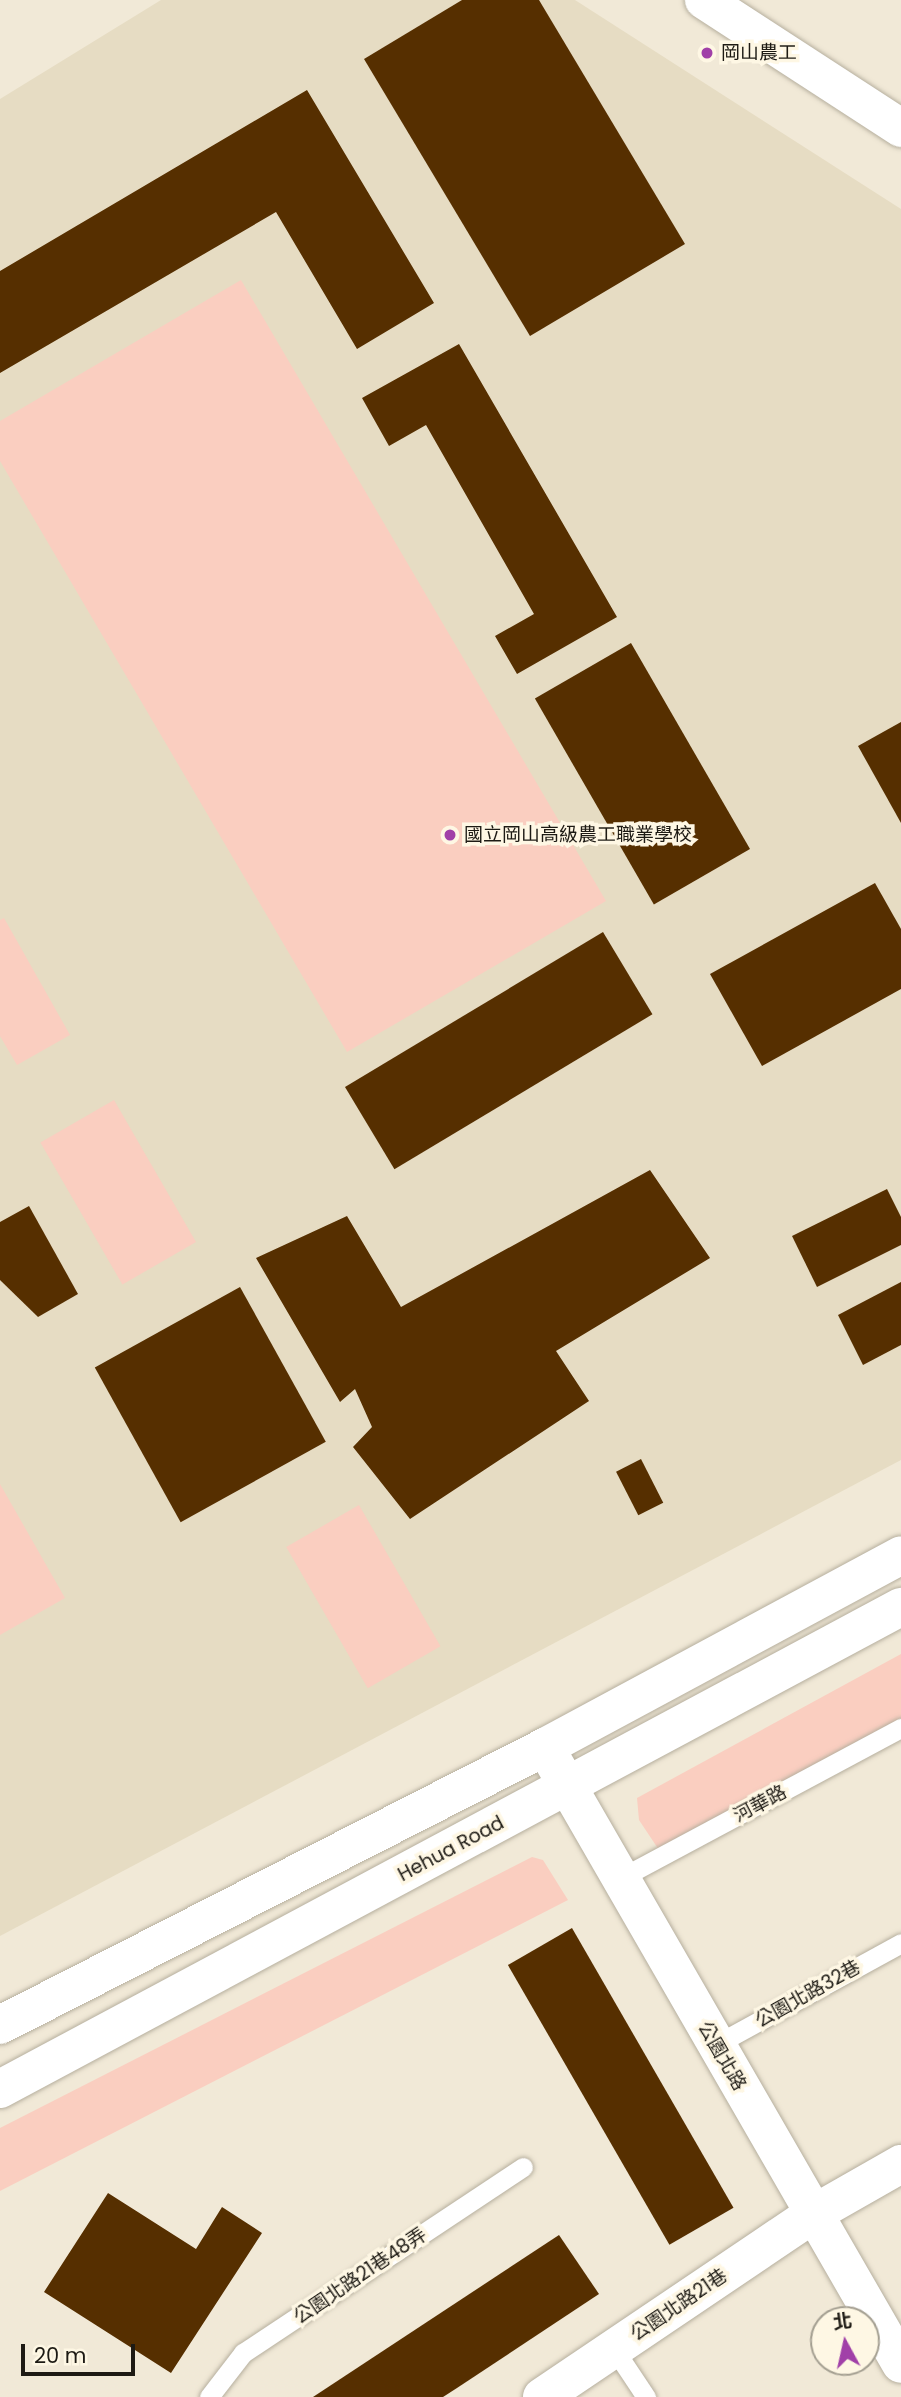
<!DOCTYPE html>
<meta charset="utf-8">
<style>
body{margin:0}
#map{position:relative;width:901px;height:2397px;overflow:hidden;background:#f1e9d7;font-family:Poppins,"Noto Sans TC",sans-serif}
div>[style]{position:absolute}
.built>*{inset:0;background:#e6dcc3}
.green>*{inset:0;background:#facec0;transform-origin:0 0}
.building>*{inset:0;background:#562f00;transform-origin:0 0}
.roads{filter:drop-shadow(0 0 2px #b6af9e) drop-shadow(0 0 2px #b6af9e)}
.service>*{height:19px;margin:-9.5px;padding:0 9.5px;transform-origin:9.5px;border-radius:9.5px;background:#fff}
.minor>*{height:38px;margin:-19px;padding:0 19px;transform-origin:19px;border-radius:19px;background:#fff}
.tertiary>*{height:38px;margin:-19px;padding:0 19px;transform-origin:19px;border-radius:19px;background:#fff}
.primary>*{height:38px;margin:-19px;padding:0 19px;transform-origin:19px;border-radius:19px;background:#fff}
.dots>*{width:19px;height:19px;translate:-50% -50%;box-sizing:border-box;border:4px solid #fef7e4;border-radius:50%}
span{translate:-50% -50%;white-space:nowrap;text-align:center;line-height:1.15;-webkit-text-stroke:7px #fef7e4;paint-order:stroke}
.poi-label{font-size:19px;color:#1d1a14}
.left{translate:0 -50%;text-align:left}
.street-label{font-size:19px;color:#1d1a14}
.north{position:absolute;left:810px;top:2306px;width:70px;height:70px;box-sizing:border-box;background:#fef7e4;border:2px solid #a49f91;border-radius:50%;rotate:352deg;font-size:19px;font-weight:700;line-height:28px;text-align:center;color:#1d1a14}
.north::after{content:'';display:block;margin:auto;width:24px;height:32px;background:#a140a8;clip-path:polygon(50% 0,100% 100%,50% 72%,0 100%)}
.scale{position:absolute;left:21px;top:2344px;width:114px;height:32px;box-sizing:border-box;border:4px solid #1d1a14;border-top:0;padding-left:9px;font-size:21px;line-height:24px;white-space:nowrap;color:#1d1a14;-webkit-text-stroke:5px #fef7e4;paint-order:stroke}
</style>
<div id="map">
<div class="built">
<i style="clip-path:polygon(161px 0,575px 0,901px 209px,901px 1460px,0 1936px,0 99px)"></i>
</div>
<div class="green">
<i style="clip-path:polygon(241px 280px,606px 901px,347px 1052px,0 461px,0 421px)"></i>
<i style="clip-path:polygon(4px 918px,70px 1035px,17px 1065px,0 1036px,0 920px)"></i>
<i style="left:114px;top:1100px;width:164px;height:85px;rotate:60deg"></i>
<i style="clip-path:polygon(0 1484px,65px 1598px,0 1635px)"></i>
<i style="left:359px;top:1505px;width:163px;height:84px;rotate:60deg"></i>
<i style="clip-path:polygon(901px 1654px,901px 1719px,659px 1850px,639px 1820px,637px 1798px)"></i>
<i style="clip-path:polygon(532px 1857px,543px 1860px,568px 1900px,0 2191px,0 2128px)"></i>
</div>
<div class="building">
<i style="clip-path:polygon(462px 0,539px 0,685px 244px,530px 336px,364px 59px)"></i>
<i style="clip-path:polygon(307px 90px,434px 303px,357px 349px,276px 212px,0 373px,0 271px)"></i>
<i style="clip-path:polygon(459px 344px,617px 617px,517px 674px,495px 636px,534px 614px,426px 425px,389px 446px,362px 398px)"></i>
<i style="left:631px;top:643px;width:238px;height:111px;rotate:60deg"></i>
<i style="clip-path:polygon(901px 722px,901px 823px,858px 746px)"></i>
<i style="clip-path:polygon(875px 883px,901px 929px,901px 989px,762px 1066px,710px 974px)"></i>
<i style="left:603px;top:932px;width:96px;height:301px;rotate:59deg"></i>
<i style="clip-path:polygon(650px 1170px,710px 1258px,556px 1351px,589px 1401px,410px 1519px,353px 1447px,372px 1427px,355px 1389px,340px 1402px,256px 1258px,347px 1216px,401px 1307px)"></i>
<i style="clip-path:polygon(887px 1189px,901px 1217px,901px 1245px,817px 1287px,792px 1236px)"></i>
<i style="clip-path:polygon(29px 1206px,78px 1294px,38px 1317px,0 1280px,0 1222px)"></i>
<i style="clip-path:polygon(901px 1282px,901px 1345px,863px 1365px,838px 1315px)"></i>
<i style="left:240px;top:1287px;width:177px;height:166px;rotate:61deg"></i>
<i style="left:641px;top:1459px;width:49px;height:28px;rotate:63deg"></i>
<i style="left:572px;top:1928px;width:323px;height:74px;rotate:60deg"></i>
<i style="clip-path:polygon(108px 2193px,196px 2249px,222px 2207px,262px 2233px,171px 2373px,44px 2292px)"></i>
<i style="clip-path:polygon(559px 2235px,599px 2294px,457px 2388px,443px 2397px,313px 2397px)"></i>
</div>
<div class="roads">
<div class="service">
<i style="left:619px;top:1879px;width:320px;rotate:-28.2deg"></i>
<i style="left:715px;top:2045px;width:212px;rotate:-28.7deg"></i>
<i style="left:614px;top:2349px;width:58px;rotate:56.3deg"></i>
<i style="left:209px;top:2397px;width:56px;rotate:-52.3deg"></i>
<i style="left:243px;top:2353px;width:336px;rotate:-33.6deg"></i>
</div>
<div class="minor">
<i style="left:545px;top:1747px;width:712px;rotate:60.02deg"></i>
<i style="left:542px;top:2397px;width:329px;rotate:-34deg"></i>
<i style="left:815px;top:2213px;width:99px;rotate:-29.7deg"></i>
</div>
<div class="tertiary">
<i style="left:0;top:2025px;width:612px;rotate:-27.03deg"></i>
<i style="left:545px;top:1747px;width:404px;rotate:-28.3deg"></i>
<i style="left:0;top:2089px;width:1022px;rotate:-28.15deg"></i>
</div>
<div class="primary">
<i style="left:704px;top:0;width:235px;rotate:33deg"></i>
</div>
</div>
<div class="dots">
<i style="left:707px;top:53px;background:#a140a8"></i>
<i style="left:450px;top:835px;background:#a140a8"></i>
</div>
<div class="poi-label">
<span class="left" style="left:721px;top:53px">岡山農工</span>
<span class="left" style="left:464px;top:835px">國立岡山高級農工職業學校</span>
</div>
<div class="street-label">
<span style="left:760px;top:1804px;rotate:-28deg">河華路</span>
<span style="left:451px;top:1849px;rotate:-28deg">Hehua Road</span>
<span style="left:808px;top:1994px;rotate:-29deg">公園北路32巷</span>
<span style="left:722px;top:2056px;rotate:60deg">公園北路</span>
<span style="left:360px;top:2276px;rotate:-34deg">公園北路21巷48弄</span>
<span style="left:679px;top:2305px;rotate:-34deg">公園北路21巷</span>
</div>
<div class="north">北</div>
<div class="scale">20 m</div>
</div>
